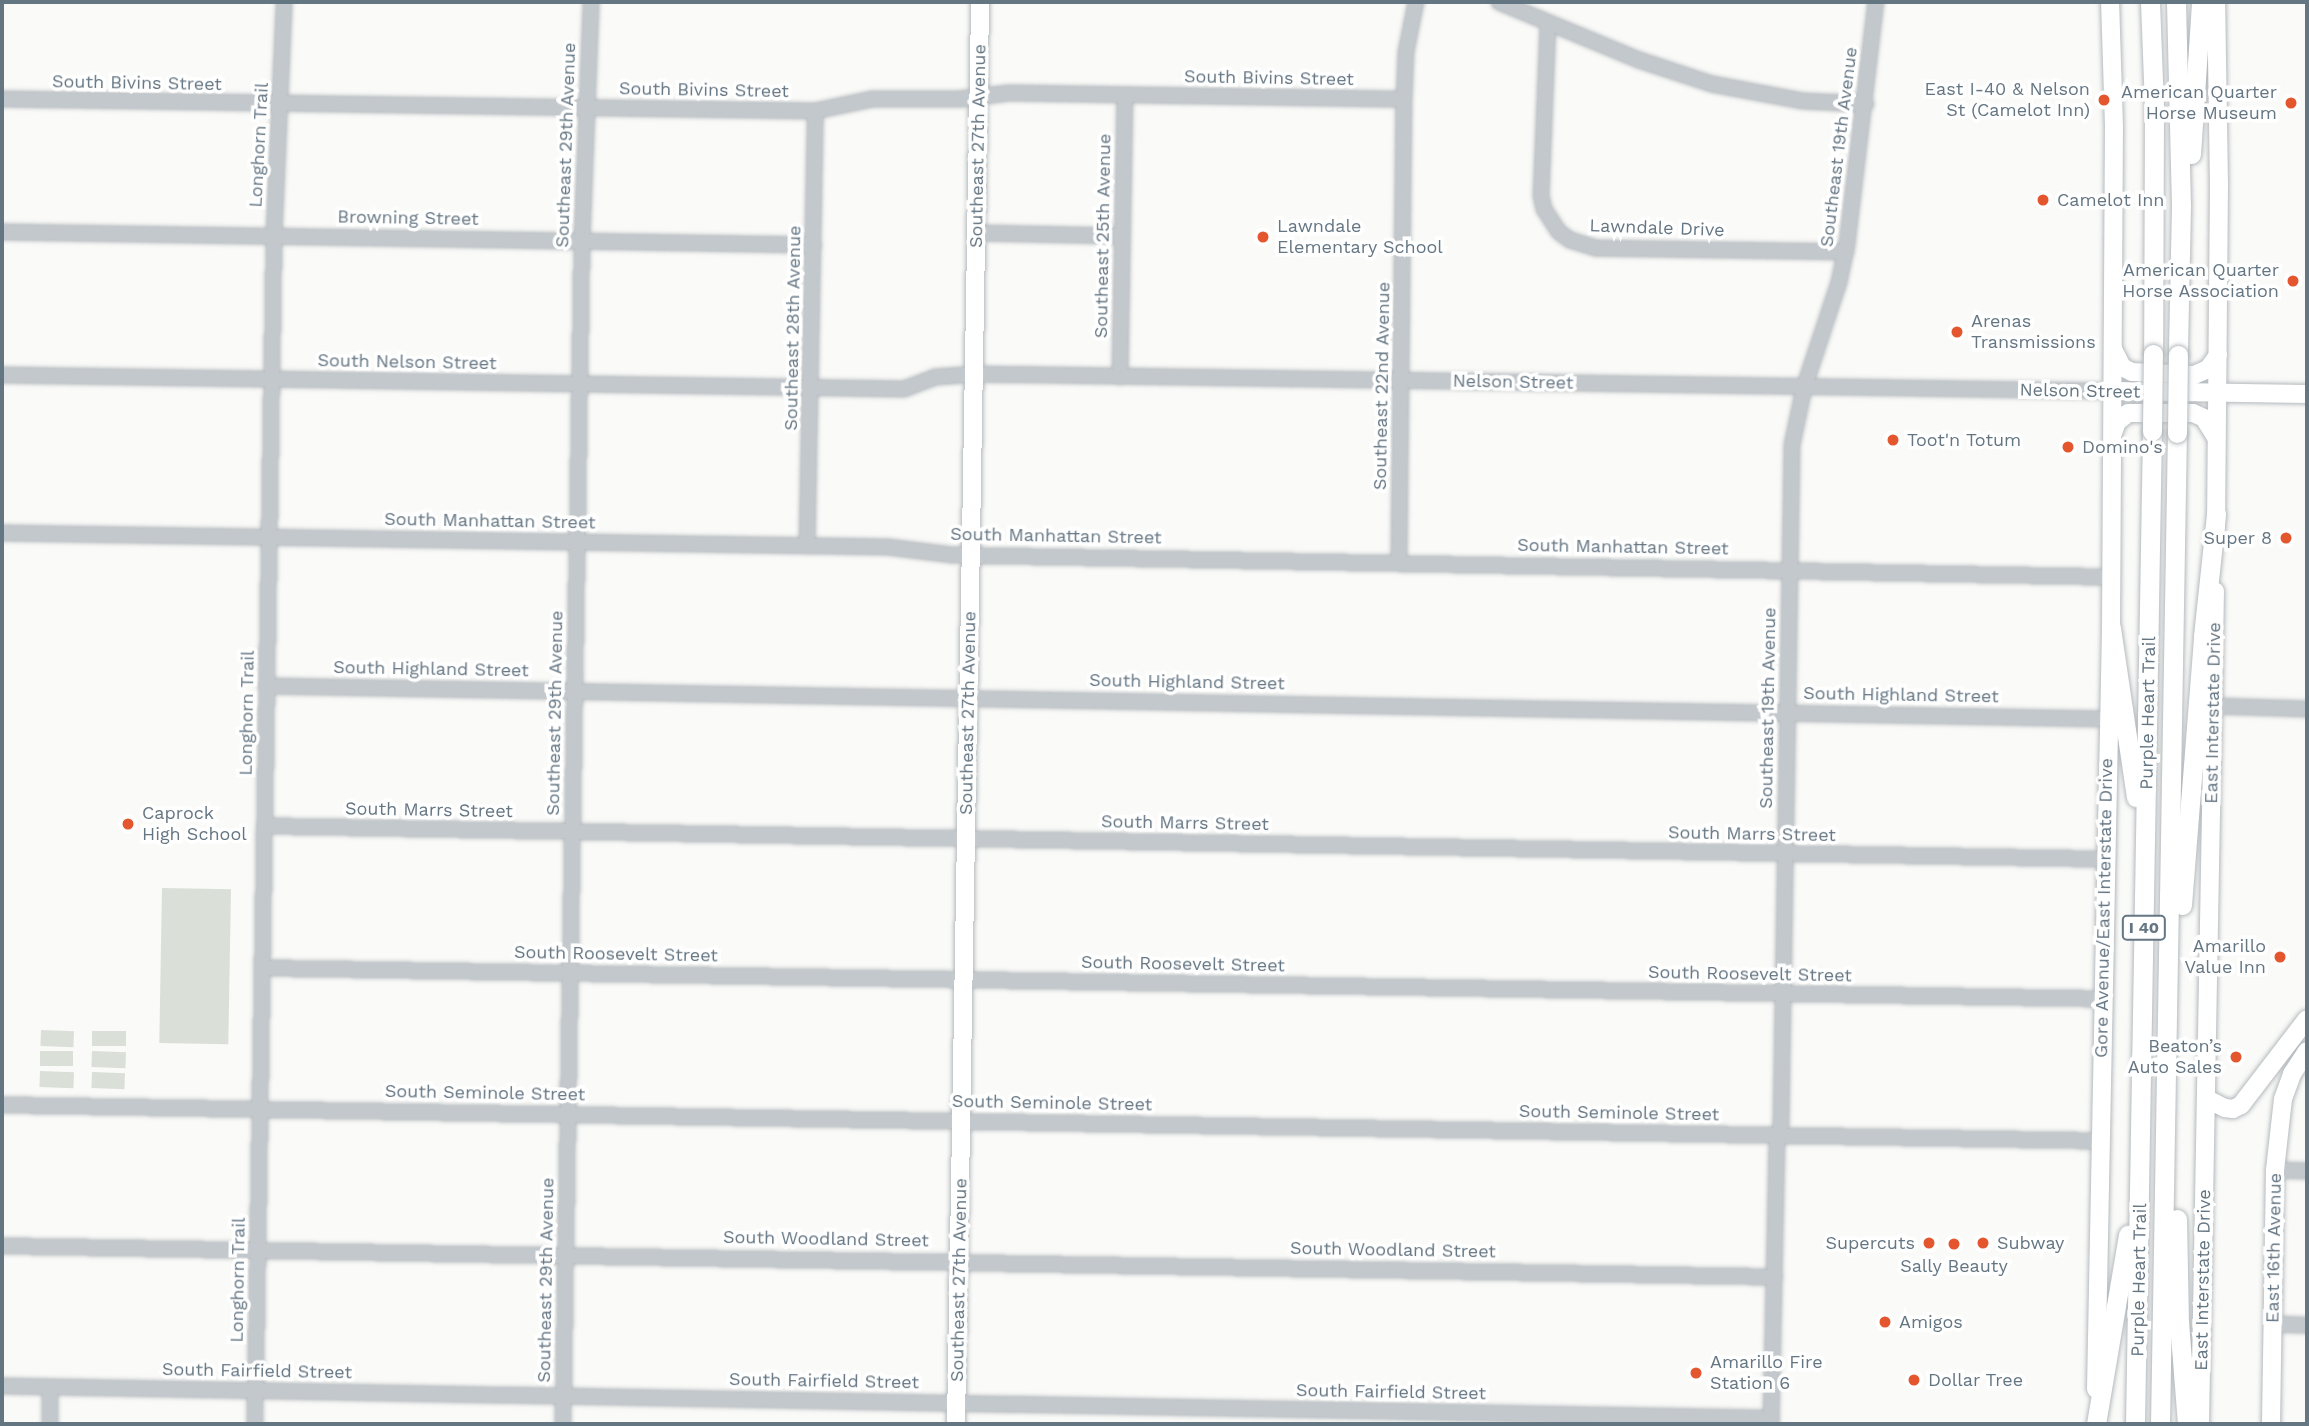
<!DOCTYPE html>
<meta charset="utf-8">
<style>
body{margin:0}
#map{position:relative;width:2309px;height:1426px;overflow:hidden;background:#fafaf8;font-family:"Work Sans",sans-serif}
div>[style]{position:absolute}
.green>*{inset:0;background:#dadfd7;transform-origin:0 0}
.roads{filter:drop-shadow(0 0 2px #b5babe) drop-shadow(0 0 2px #b5babe)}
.minor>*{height:14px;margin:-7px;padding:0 7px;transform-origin:7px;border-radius:7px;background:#c3c8cc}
.major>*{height:18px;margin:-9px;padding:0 9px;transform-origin:9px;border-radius:9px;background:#fff}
.highway>*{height:19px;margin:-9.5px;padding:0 9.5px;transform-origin:9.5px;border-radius:9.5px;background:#fff}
.bridges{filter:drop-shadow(0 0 2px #b4b9bd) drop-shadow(0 0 2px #b4b9bd)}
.highway-bridge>*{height:19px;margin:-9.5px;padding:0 9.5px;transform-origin:9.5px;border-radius:9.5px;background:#fff}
.dots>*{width:19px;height:19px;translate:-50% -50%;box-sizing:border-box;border:4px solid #fff;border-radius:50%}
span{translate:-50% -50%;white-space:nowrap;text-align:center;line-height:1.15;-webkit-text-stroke:7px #fff;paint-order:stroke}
.shield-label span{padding:2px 5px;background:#fff;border:2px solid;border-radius:5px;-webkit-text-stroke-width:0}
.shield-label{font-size:16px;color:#657683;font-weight:700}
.street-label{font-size:18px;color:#657683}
.poi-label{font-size:18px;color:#657683}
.right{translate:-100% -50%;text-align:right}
.left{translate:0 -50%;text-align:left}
.frame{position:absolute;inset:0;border:4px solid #657683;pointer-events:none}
</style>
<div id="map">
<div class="green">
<i style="left:162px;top:888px;width:69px;height:155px;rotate:1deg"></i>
<i style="left:41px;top:1030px;width:33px;height:16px;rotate:2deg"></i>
<i style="left:92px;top:1031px;width:34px;height:15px"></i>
<i style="left:40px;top:1051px;width:33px;height:15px"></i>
<i style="left:92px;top:1051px;width:34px;height:16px;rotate:2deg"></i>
<i style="left:40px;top:1071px;width:34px;height:16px;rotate:2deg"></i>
<i style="left:92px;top:1072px;width:33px;height:16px;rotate:2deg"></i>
</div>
<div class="roads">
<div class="minor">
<i style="left:1499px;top:2px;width:152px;rotate:22.5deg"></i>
<i style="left:1639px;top:60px;width:77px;rotate:18.2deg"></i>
<i style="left:1712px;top:84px;width:93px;rotate:10.6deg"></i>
<i style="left:1803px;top:101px;width:63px;rotate:2.7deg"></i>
<i style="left:1548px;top:23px;width:172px;rotate:92.3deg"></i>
<i style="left:1541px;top:195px;width:14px;rotate:78deg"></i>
<i style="left:1544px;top:209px;width:27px;rotate:57deg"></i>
<i style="left:1559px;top:232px;width:14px;rotate:36deg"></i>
<i style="left:1570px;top:240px;width:28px;rotate:17deg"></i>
<i style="left:1597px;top:248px;width:249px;rotate:0.9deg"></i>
<i style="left:2px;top:99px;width:813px;rotate:0.85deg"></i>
<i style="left:815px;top:111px;width:58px;rotate:-11.9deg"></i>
<i style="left:872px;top:99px;width:88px"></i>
<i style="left:960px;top:99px;width:49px;rotate:-7deg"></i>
<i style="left:1009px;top:93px;width:395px;rotate:0.9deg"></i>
<i style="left:2px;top:232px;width:812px;rotate:0.92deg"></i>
<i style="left:977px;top:233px;width:145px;rotate:1.2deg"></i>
<i style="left:2px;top:375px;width:902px;rotate:0.89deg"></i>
<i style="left:904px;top:389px;width:33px;rotate:-21deg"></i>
<i style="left:935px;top:377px;width:39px;rotate:-4deg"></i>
<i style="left:974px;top:374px;width:1139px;rotate:0.86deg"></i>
<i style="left:1120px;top:377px;width:282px;rotate:-89deg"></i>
<i style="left:2px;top:533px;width:886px;rotate:0.91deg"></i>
<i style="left:888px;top:547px;width:64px;rotate:7.1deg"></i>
<i style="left:952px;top:555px;width:1159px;rotate:1.09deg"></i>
<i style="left:807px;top:546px;width:435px;rotate:-88.9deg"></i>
<i style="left:1399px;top:562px;width:463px;rotate:-89.4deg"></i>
<i style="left:1404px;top:99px;width:47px;rotate:-87.6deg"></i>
<i style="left:1406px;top:52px;width:51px;rotate:-78.7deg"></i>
<i style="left:266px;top:686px;width:1841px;rotate:1.03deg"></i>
<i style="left:2213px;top:706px;width:94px;rotate:1.8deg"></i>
<i style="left:264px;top:826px;width:1841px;rotate:1.03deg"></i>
<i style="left:262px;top:968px;width:1841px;rotate:0.96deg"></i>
<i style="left:2px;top:1105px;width:2099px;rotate:0.98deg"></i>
<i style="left:2275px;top:1170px;width:32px;rotate:2deg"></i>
<i style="left:2px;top:1246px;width:1773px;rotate:1deg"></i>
<i style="left:2273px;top:1324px;width:34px;rotate:2deg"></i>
<i style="left:2px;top:1386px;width:1770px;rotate:1.04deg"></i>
<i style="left:50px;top:1424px;width:37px;rotate:-90deg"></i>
<i style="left:255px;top:1424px;width:1189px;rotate:-89.08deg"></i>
<i style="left:274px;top:235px;width:233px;rotate:-87.5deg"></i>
<i style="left:563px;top:1424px;width:1184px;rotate:-89.08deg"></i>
<i style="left:582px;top:240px;width:238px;rotate:-87.8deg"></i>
<i style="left:1771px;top:1424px;width:279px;rotate:-88.8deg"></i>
<i style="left:1777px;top:1145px;width:21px;rotate:-79deg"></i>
<i style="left:1781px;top:1124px;width:679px;rotate:-89.07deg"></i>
<i style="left:1792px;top:445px;width:58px;rotate:-78.1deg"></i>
<i style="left:1804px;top:388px;width:112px;rotate:-71.7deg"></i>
<i style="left:1839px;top:282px;width:39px;rotate:-78deg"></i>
<i style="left:1847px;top:244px;width:244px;rotate:-83.2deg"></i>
</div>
<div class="major">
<i style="left:2113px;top:349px;width:20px;rotate:63deg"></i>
<i style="left:2122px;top:367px;width:11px;rotate:27deg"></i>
<i style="left:2132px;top:372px;width:62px;rotate:2.8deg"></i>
<i style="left:2194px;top:375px;width:15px;rotate:-23deg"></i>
<i style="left:2208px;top:369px;width:17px;rotate:-54deg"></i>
<i style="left:2113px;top:391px;width:194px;rotate:0.9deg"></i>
<i style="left:2113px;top:433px;width:12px;rotate:-70deg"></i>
<i style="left:2117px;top:422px;width:14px;rotate:-39deg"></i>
<i style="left:2128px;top:413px;width:65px"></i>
<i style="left:2193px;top:413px;width:12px;rotate:24deg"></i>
<i style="left:2204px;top:418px;width:22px;rotate:58deg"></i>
<i style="left:2216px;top:528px;width:343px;rotate:-89.5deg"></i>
<i style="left:2219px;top:185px;width:183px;rotate:-90.9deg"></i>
<i style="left:2207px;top:1099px;width:20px;rotate:27deg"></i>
<i style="left:2225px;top:1108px;width:8px;rotate:7deg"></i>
<i style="left:2233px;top:1109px;width:9px;rotate:-27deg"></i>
<i style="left:2241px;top:1105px;width:108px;rotate:-52.5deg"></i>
<i style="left:2096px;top:1389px;width:761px;rotate:-88.87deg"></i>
<i style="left:2111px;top:628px;width:501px;rotate:-89.66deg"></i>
<i style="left:2114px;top:127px;width:125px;rotate:-91.8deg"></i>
<i style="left:956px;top:1424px;width:1422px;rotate:-89.03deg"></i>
<i style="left:2200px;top:1424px;width:833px;rotate:-88.97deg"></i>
<i style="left:2271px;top:1424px;width:254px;rotate:-89.1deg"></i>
<i style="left:2275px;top:1170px;width:71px;rotate:-83.6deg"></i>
<i style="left:2283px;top:1099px;width:27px;rotate:-70deg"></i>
<i style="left:2292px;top:1074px;width:27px;rotate:-57deg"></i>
</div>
<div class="highway">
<i style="left:2150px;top:2px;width:105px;rotate:87.8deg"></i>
<i style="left:2154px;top:107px;width:247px;rotate:90.2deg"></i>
<i style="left:2176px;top:2px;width:204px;rotate:88.6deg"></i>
<i style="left:2181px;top:206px;width:149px;rotate:91.2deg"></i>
<i style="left:2191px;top:154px;width:152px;rotate:-86.2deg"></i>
<i style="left:2111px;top:628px;width:171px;rotate:81.6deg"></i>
<i style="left:2182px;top:905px;width:270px;rotate:-85.5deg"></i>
<i style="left:2203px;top:636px;width:123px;rotate:-83.9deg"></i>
<i style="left:2177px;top:1219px;width:103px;rotate:88.9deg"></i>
<i style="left:2179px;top:1322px;width:102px;rotate:85.5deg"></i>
<i style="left:2096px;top:1424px;width:192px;rotate:-80.4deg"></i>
<i style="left:2135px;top:1424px;width:993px;rotate:-89.02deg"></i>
<i style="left:2160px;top:1424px;width:991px;rotate:-89.02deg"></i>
</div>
</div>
<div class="bridges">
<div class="highway-bridge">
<i style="left:2152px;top:431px;width:77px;rotate:-89.3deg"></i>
<i style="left:2177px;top:433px;width:78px;rotate:-89.3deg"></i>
</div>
</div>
<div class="dots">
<i style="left:2104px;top:100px;background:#e4572e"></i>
<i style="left:2291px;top:103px;background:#e4572e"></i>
<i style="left:2043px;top:200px;background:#e4572e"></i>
<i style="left:1263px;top:237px;background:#e4572e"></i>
<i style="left:2293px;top:281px;background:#e4572e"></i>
<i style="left:1957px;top:332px;background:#e4572e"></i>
<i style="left:1893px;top:440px;background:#e4572e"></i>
<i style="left:2068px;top:447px;background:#e4572e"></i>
<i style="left:2286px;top:538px;background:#e4572e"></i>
<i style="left:128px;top:824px;background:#e4572e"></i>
<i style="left:2280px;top:957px;background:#e4572e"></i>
<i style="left:2236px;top:1057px;background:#e4572e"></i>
<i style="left:1929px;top:1243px;background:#e4572e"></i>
<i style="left:1983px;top:1243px;background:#e4572e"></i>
<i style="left:1954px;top:1244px;background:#e4572e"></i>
<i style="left:1885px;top:1322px;background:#e4572e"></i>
<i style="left:1696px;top:1373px;background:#e4572e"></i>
<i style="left:1914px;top:1380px;background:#e4572e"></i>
</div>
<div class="shield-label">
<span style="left:2144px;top:928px">I 40</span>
</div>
<div class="street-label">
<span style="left:1269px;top:78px;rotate:1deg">South Bivins Street</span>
<span style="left:137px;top:83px;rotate:1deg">South Bivins Street</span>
<span style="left:704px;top:90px;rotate:1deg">South Bivins Street</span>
<span style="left:259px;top:145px;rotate:-87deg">Longhorn Trail</span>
<span style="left:566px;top:145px;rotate:-88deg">Southeast 29th Avenue</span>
<span style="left:978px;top:146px;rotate:-89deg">Southeast 27th Avenue</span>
<span style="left:1839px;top:147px;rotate:-83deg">Southeast 19th Avenue</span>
<span style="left:408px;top:218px;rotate:1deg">Browning Street</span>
<span style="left:1657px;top:228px;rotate:2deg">Lawndale Drive</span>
<span style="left:1103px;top:236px;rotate:-89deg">Southeast 25th Avenue</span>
<span style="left:793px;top:328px;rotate:-89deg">Southeast 28th Avenue</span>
<span style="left:407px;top:362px;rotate:1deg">South Nelson Street</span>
<span style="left:1513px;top:382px;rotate:1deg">Nelson Street</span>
<span style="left:1382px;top:386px;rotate:-89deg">Southeast 22nd Avenue</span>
<span style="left:2080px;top:391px;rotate:1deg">Nelson Street</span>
<span style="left:490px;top:521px;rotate:1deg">South Manhattan Street</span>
<span style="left:1056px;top:536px;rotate:1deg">South Manhattan Street</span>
<span style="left:1623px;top:547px;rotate:1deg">South Manhattan Street</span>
<span style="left:431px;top:669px;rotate:1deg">South Highland Street</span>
<span style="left:1187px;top:682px;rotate:1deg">South Highland Street</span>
<span style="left:1901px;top:695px;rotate:1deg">South Highland Street</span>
<span style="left:1768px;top:708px;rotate:-89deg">Southeast 19th Avenue</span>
<span style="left:247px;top:713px;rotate:-89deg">Longhorn Trail</span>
<span style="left:555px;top:713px;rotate:-89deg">Southeast 29th Avenue</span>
<span style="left:968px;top:713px;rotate:-89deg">Southeast 27th Avenue</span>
<span style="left:2148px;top:713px;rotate:-89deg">Purple Heart Trail</span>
<span style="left:2213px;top:713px;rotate:-89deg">East Interstate Drive</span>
<span style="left:429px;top:810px;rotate:1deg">South Marrs Street</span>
<span style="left:1185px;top:823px;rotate:1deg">South Marrs Street</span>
<span style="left:1752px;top:834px;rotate:1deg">South Marrs Street</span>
<span style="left:2104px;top:908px;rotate:-89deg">Gore Avenue/East Interstate Drive</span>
<span style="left:616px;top:954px;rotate:1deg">South Roosevelt Street</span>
<span style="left:1183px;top:964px;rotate:1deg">South Roosevelt Street</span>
<span style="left:1750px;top:974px;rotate:1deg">South Roosevelt Street</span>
<span style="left:485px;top:1093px;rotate:1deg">South Seminole Street</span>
<span style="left:1052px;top:1103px;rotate:1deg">South Seminole Street</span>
<span style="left:1619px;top:1113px;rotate:1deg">South Seminole Street</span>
<span style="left:826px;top:1239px;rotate:1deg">South Woodland Street</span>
<span style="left:2274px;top:1248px;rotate:-89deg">East 16th Avenue</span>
<span style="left:1393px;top:1250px;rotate:1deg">South Woodland Street</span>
<span style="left:238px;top:1280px;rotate:-89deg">Longhorn Trail</span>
<span style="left:546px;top:1280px;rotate:-89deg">Southeast 29th Avenue</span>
<span style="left:959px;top:1280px;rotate:-89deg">Southeast 27th Avenue</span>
<span style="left:2139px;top:1280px;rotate:-89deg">Purple Heart Trail</span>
<span style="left:2203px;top:1280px;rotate:-89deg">East Interstate Drive</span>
<span style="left:257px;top:1371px;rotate:1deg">South Fairfield Street</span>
<span style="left:824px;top:1381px;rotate:1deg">South Fairfield Street</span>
<span style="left:1391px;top:1392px;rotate:1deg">South Fairfield Street</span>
</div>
<div class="poi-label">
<span class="right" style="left:2090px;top:100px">East I-40 &amp; Nelson<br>St (Camelot Inn)</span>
<span class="right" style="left:2277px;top:103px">American Quarter<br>Horse Museum</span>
<span class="left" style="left:2057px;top:200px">Camelot Inn</span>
<span class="left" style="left:1277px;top:237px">Lawndale<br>Elementary School</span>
<span class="right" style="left:2279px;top:281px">American Quarter<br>Horse Association</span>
<span class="left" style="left:1971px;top:332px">Arenas<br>Transmissions</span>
<span class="left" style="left:1907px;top:440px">Toot'n Totum</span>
<span class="left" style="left:2082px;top:447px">Domino's</span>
<span class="right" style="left:2272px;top:538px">Super 8</span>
<span class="left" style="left:142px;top:824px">Caprock<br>High School</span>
<span class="right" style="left:2266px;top:957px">Amarillo<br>Value Inn</span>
<span class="right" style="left:2222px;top:1057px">Beaton’s<br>Auto Sales</span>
<span class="right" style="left:1915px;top:1243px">Supercuts</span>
<span class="left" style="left:1997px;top:1243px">Subway</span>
<span style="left:1954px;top:1266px">Sally Beauty</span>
<span class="left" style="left:1899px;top:1322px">Amigos</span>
<span class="left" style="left:1710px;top:1373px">Amarillo Fire<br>Station 6</span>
<span class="left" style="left:1928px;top:1380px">Dollar Tree</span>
</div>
<div class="frame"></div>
</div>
